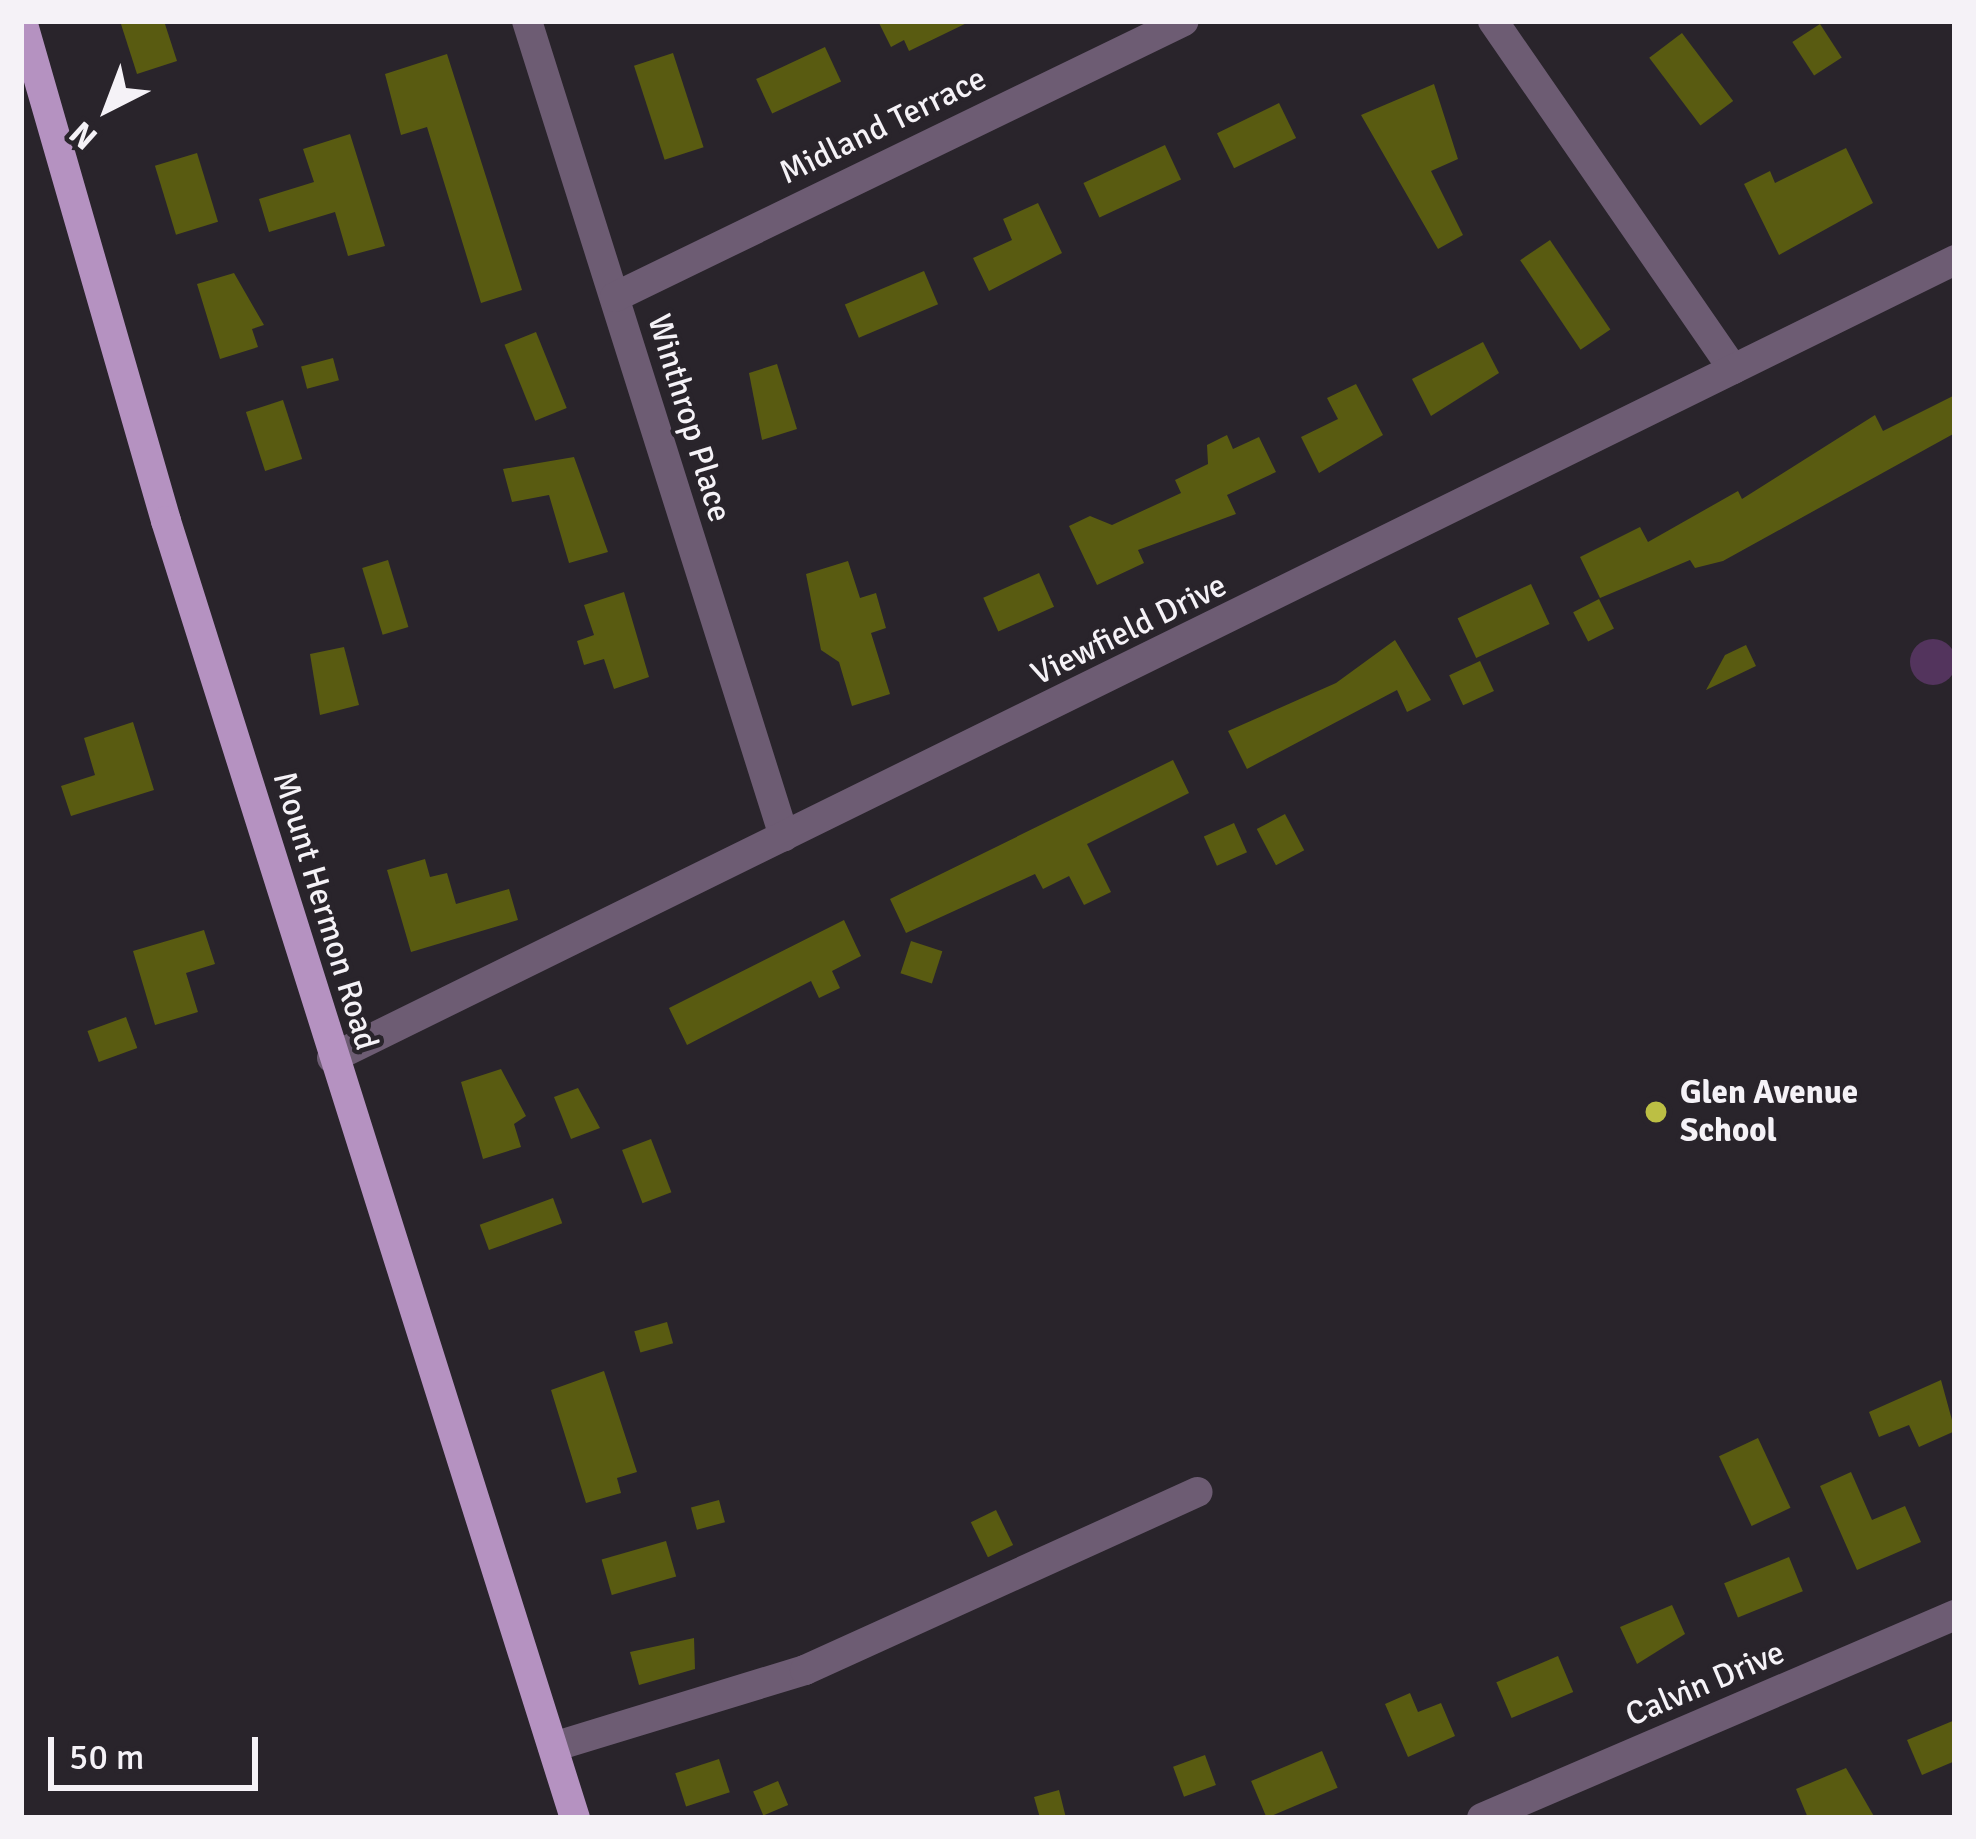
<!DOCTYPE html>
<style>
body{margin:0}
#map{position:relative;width:1976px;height:1839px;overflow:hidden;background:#29242b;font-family:Signika,sans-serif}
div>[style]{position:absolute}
.green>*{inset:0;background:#53345d}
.round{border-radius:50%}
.building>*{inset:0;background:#595b11;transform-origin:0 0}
.minor>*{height:30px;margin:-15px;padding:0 15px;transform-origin:15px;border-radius:15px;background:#6d5c73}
.major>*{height:30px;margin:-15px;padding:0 15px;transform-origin:15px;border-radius:15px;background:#b592c1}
.dots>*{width:33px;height:33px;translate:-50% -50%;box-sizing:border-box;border:6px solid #29242b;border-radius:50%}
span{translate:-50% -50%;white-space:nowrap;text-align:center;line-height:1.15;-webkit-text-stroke:9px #29242b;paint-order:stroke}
.street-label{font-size:33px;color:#f5f2f7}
.poi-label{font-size:33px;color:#f5f2f7;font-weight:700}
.left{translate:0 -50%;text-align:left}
.frame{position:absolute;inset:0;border:24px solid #f5f2f7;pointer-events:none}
.north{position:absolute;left:48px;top:48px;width:120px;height:120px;-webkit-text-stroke:9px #29242b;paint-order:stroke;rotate:222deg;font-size:33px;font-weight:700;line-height:48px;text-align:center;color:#f5f2f7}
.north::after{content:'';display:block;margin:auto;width:42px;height:54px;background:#f5f2f7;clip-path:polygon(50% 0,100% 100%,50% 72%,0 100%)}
.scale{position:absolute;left:48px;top:1737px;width:210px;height:54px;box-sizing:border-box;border:6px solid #f5f2f7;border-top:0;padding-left:15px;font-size:36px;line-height:42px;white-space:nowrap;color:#f5f2f7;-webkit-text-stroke:9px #29242b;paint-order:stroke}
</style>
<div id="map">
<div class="green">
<i class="round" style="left:1910px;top:639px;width:46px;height:46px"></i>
</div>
<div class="building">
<i style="clip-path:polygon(120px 21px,164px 21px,177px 61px,137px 74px)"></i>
<i style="clip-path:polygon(878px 21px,971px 21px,909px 51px,904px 40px,891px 47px)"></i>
<i style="left:1820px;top:24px;width:40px;height:33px;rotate:57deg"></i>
<i style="left:1682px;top:33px;width:85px;height:41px;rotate:53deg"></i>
<i style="left:825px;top:47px;width:38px;height:76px;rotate:65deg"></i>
<i style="left:673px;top:53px;width:99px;height:41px;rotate:72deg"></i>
<i style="clip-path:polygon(447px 54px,522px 290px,481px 303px,427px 127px,401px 135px,385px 74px)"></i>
<i style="clip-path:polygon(1434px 84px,1458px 159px,1431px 171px,1463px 235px,1438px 249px,1361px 115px)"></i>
<i style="left:1279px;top:103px;width:39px;height:69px;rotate:64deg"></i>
<i style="clip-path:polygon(350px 134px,385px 246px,348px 256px,335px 212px,269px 232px,259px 199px,314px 182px,303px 149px)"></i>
<i style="left:1165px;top:145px;width:38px;height:90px;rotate:65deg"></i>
<i style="clip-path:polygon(1846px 148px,1873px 203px,1779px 255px,1744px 184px,1770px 171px,1775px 183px)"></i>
<i style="left:197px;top:153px;width:72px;height:44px;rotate:73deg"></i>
<i style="clip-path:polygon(1038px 203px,1062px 253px,989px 291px,973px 258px,1012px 240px,1003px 219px)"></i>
<i style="left:1550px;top:240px;width:108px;height:36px;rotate:56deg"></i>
<i style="left:924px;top:271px;width:36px;height:86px;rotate:67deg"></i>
<i style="clip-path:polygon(234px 273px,264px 325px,252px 329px,258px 347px,220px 359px,197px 284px)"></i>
<i style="left:536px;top:332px;width:82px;height:34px;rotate:68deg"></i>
<i style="clip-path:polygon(1483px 342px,1499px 373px,1431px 416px,1412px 379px)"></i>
<i style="left:333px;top:358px;width:23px;height:33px;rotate:75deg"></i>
<i style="clip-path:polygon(777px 364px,797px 429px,762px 440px,749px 373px)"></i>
<i style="clip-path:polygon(1356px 384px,1383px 435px,1319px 473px,1301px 437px,1338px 419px,1327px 398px)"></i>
<i style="clip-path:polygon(1955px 395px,1955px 433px,1723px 561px,1695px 568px,1690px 560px,1600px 598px,1580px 557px,1640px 527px,1648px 542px,1738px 491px,1742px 499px,1875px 415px,1883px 431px)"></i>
<i style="left:283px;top:400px;width:62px;height:39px;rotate:72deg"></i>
<i style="clip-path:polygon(1227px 435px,1233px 449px,1259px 437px,1276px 472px,1227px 495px,1236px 514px,1138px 550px,1144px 563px,1097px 585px,1069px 526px,1090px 516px,1112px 525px,1181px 493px,1175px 480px,1208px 464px,1207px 445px)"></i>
<i style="clip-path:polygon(574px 457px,608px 552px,569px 563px,549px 495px,512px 502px,503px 469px)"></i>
<i style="left:388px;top:560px;width:70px;height:27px;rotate:73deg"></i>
<i style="clip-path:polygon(848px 561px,860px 598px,876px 593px,886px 628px,871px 633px,890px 694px,852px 706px,839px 662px,821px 650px,806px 574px)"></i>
<i style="left:1039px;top:573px;width:37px;height:61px;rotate:66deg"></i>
<i style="left:1531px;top:584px;width:44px;height:81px;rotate:65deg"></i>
<i style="clip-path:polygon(624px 592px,649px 677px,614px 689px,604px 659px,584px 665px,577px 641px,594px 635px,584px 605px)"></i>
<i style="left:1599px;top:599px;width:33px;height:29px;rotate:63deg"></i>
<i style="clip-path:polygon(1395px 640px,1431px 700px,1407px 712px,1397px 690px,1247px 769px,1228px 731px,1336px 683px)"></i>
<i style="clip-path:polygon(1746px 645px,1756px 666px,1706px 690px,1725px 655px)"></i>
<i style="clip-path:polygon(344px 647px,359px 705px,320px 715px,310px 654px)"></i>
<i style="left:1480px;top:661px;width:33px;height:34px;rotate:65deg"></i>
<i style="clip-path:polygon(133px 722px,154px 790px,71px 816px,61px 786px,95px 775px,84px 738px)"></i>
<i style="clip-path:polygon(1173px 760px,1189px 793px,1087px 844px,1111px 892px,1084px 905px,1069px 876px,1043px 889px,1035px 874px,906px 933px,890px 899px)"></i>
<i style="left:1285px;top:814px;width:41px;height:32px;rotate:62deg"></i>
<i style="left:1234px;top:823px;width:32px;height:33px;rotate:66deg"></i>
<i style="clip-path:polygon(425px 859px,430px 877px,447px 873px,456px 904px,509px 889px,518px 920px,411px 952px,387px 870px)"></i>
<i style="clip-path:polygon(844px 920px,861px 956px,832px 971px,840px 988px,819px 998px,811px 981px,687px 1045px,669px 1008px)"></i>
<i style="clip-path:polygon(204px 930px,215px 964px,186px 973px,198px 1012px,155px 1025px,133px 951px)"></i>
<i style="left:911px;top:941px;width:33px;height:34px;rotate:18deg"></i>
<i style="left:126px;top:1017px;width:33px;height:41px;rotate:70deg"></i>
<i style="clip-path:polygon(501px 1069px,526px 1116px,514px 1124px,521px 1147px,483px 1159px,461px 1082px)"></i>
<i style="clip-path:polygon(578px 1088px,600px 1128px,571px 1139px,554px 1097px)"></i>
<i style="left:651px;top:1139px;width:57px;height:31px;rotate:69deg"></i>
<i style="left:553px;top:1198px;width:27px;height:78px;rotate:70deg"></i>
<i style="left:667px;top:1322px;width:22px;height:34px;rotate:74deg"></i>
<i style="clip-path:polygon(604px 1371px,637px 1472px,617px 1478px,621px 1493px,586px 1503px,551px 1390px)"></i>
<i style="clip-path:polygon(1941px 1380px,1955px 1431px,1919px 1447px,1909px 1425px,1879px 1437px,1869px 1412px)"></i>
<i style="left:1758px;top:1438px;width:77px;height:43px;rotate:65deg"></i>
<i style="clip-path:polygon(1851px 1472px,1872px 1520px,1905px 1506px,1921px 1542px,1857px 1570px,1820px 1486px)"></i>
<i style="left:719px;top:1500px;width:23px;height:29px;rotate:75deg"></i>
<i style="left:996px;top:1510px;width:39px;height:28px;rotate:64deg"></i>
<i style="left:666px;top:1541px;width:37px;height:67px;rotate:74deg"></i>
<i style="left:1789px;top:1557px;width:37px;height:70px;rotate:68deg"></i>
<i style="clip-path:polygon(1672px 1605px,1685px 1634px,1637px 1664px,1620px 1627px)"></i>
<i style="clip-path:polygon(694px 1638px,695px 1669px,639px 1685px,630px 1652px)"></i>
<i style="left:1558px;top:1656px;width:39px;height:67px;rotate:67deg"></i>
<i style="clip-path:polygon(1410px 1693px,1418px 1712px,1441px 1703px,1455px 1736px,1408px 1757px,1385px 1704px)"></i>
<i style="clip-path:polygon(1955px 1720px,1955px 1761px,1922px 1775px,1907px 1740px)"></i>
<i style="left:1322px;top:1751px;width:40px;height:77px;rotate:67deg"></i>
<i style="left:1205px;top:1755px;width:32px;height:34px;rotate:70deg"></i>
<i style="left:719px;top:1759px;width:35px;height:46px;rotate:72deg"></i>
<i style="clip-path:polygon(1846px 1768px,1875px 1818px,1808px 1818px,1796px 1789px)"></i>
<i style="left:778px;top:1781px;width:26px;height:27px;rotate:67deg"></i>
<i style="clip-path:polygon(1059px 1790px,1066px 1818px,1040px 1818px,1034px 1797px)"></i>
</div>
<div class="minor">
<i style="left:527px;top:21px;width:855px;rotate:72.5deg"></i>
<i style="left:1493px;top:21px;width:423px;rotate:55.4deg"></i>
<i style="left:615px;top:297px;width:632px;rotate:-25.88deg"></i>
<i style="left:332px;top:1058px;width:1809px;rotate:-26.18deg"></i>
<i style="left:553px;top:1747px;width:264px;rotate:-17deg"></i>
<i style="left:805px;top:1670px;width:431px;rotate:-24.4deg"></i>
<i style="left:1482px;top:1818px;width:515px;rotate:-23.23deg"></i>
</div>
<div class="major">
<i style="left:22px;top:21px;width:520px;rotate:73.93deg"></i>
<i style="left:166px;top:521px;width:1360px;rotate:72.5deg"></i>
</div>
<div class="dots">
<i style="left:1656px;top:1112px;background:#bcbf44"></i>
</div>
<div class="street-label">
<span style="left:883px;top:126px;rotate:-26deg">Midland Terrace</span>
<span style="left:689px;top:418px;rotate:73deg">Winthrop Place</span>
<span style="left:1129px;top:630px;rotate:-26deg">Viewfield Drive</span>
<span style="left:325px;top:911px;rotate:73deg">Mount Hermon Road</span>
<span style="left:1705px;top:1684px;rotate:-23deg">Calvin Drive</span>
</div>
<div class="poi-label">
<span class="left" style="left:1680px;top:1112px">Glen Avenue<br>School</span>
</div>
<div class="frame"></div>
<div class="north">N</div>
<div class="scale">50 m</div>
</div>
